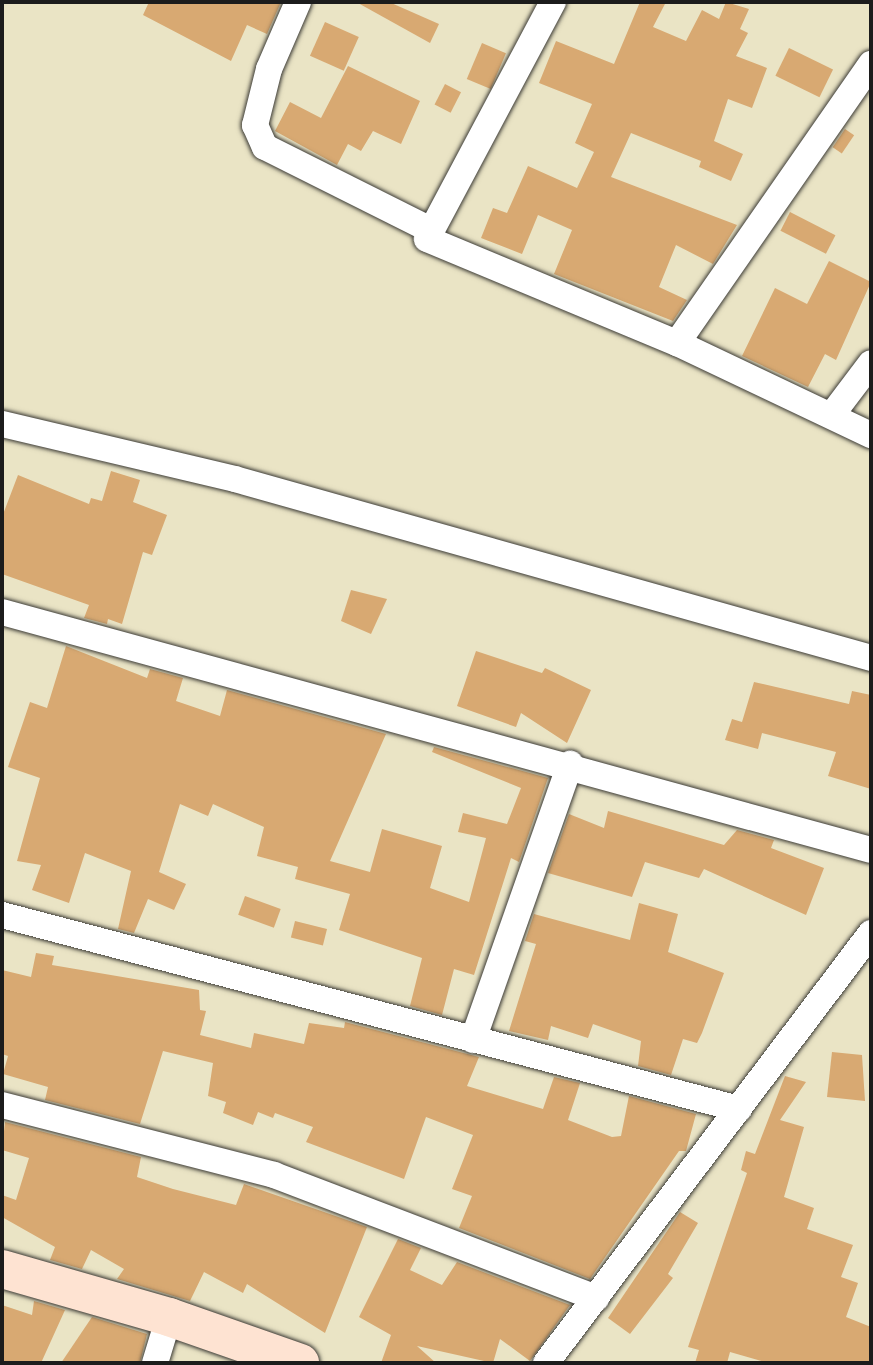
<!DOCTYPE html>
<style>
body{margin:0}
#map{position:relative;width:873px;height:1365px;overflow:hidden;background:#eae4c5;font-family:"Shantell Sans",sans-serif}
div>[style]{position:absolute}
.building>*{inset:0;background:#d8a972;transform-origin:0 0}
.roads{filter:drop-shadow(0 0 2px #3b3a35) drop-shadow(0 0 2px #3b3a35)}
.street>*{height:26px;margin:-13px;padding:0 13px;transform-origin:13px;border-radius:13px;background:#fff}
.secondary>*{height:38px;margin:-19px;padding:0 19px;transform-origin:19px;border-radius:19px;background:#fee3d2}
span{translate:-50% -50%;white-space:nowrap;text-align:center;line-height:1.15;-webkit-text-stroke:5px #f7f3e8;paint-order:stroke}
.frame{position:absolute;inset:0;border:4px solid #1c1c1c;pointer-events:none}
</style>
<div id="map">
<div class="building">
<i style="clip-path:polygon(149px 2px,281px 2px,267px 34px,247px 25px,231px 61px,143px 15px)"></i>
<i style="clip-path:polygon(389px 2px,439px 24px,430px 43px,358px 3px)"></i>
<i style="clip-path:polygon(640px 2px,666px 2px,653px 27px,686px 41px,702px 10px,719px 19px,726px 2px,749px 9px,740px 29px,748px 33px,736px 56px,767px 68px,752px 108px,728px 99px,714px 141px,743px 154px,731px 181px,699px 167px,701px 161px,631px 133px,611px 177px,737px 225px,713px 264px,676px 245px,659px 287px,687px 300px,673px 321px,554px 274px,572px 230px,538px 215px,522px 254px,481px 238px,493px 208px,507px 213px,528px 166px,577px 188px,594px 152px,575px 143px,592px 104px,539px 83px,556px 41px,614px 64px)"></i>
<i style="left:325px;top:22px;width:37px;height:37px;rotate:24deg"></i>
<i style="left:482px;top:43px;width:26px;height:39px;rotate:23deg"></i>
<i style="left:789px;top:48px;width:49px;height:31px;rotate:26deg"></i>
<i style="clip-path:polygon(348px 66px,420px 101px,401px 144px,373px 131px,361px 151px,348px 144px,337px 165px,275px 131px,290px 102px,321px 118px)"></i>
<i style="left:445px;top:84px;width:18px;height:23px;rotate:27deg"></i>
<i style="left:845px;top:129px;width:11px;height:22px;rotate:34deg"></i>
<i style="left:790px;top:212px;width:51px;height:21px;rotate:27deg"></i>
<i style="clip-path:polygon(829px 261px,871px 282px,836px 360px,825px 354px,808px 387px,742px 356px,775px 288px,807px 304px)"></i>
<i style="clip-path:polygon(111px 471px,140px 480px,133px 502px,167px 515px,152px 555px,143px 552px,122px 624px,108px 619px,107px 624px,84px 618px,89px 605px,2px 574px,2px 517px,18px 475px,89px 504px,91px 498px,102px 501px)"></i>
<i style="clip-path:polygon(351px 590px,387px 599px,371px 634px,341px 621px)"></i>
<i style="clip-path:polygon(66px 646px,147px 678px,150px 669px,183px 678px,176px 701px,220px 716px,227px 690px,386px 734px,330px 861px,370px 872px,382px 829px,442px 846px,430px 888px,469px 902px,486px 838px,458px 832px,463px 813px,507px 824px,521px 788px,432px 752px,434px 747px,548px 778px,519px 862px,511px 858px,474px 975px,454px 969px,442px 1015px,410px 1006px,422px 958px,339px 930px,350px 894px,295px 879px,298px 867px,257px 856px,264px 827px,213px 804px,208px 816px,180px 804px,159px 872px,186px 884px,174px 910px,148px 899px,134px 933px,118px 929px,131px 871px,85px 853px,69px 903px,32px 890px,41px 865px,17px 861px,40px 778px,8px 767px,30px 702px,47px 708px)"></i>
<i style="clip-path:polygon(476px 651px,542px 673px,545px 668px,591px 690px,567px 743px,521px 713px,516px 727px,457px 706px)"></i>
<i style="clip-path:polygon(754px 682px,849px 704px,852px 691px,871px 695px,871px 789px,828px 776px,836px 752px,762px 733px,758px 749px,725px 740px,732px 719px,742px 722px)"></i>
<i style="clip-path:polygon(608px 811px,724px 845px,737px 830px,774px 840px,771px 848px,824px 868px,806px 915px,704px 869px,699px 878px,645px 862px,632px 897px,548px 873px,569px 814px,604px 828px)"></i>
<i style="left:245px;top:896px;width:38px;height:20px;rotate:20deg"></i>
<i style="clip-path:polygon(639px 903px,678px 914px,668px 952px,724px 973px,702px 1033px,697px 1043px,683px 1039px,671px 1075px,638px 1066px,641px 1041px,593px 1024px,588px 1038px,551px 1026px,548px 1040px,509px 1031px,536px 944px,525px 941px,534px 914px,630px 940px)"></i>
<i style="left:295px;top:921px;width:33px;height:17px;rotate:14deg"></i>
<i style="clip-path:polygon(36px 953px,54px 956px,52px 965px,199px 990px,200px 1010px,206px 1011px,200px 1035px,251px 1048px,254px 1033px,304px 1044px,309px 1023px,344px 1028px,345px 1022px,479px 1057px,467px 1086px,543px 1109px,554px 1077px,580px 1083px,568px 1120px,612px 1137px,621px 1136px,629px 1096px,696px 1114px,686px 1151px,679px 1151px,590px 1279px,459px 1228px,472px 1196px,452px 1189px,473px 1135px,426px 1117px,404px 1179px,306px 1142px,313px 1127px,275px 1113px,273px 1118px,258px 1112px,253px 1125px,223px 1113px,226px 1102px,208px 1096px,213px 1063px,163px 1051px,140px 1124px,45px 1100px,48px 1087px,3px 1074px,8px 1056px,2px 1054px,2px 970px,31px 977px)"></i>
<i style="clip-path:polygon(832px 1052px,862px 1055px,865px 1101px,827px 1097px)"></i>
<i style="clip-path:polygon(785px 1076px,806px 1082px,780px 1120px,804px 1127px,784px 1197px,814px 1208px,807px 1229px,853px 1245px,841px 1277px,858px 1283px,846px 1317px,871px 1327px,871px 1363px,768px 1363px,730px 1352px,727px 1363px,695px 1363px,699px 1350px,688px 1347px,747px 1173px,741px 1170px,746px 1151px,755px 1154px)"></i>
<i style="clip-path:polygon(5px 1122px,141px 1157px,137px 1177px,173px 1189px,236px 1205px,244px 1184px,367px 1227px,325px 1333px,247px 1284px,243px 1293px,204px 1272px,190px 1301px,117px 1279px,124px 1269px,91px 1250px,82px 1269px,50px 1260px,55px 1247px,2px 1217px,2px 1195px,16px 1200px,29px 1158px,2px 1150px)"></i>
<i style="clip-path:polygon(680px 1212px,698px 1223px,668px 1274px,673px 1278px,630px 1334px,608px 1318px)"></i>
<i style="clip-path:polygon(398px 1239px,421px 1248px,410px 1270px,442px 1285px,457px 1262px,570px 1305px,530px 1361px,500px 1339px,493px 1363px,417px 1346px,436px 1363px,381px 1363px,391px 1335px,359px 1317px)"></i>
<i style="clip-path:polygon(34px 1301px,65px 1310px,41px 1363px,2px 1363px,2px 1305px,32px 1315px)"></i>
<i style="clip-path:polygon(92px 1317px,147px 1334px,140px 1363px,61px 1363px)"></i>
</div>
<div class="roads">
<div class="street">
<i style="left:298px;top:2px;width:73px;rotate:113.4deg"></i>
<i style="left:269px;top:69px;width:58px;rotate:104deg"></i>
<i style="left:255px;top:125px;width:24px;rotate:66deg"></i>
<i style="left:265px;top:147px;width:186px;rotate:26.6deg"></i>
<i style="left:553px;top:2px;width:268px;rotate:118deg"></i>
<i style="left:427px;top:239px;width:271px;rotate:22.6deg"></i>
<i style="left:677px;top:343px;width:215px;rotate:25.4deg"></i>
<i style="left:677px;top:343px;width:340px;rotate:-55.2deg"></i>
<i style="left:834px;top:412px;width:61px;rotate:-52.9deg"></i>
<i style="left:2px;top:424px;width:239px;rotate:13.3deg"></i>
<i style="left:235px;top:479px;width:661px;rotate:15.72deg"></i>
<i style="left:2px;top:612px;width:901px;rotate:15.32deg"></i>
<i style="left:2px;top:915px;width:762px;rotate:14.75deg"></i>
<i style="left:473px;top:1040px;width:293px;rotate:-70.6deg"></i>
<i style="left:2px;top:1105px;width:281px;rotate:14.4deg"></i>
<i style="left:274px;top:1175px;width:345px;rotate:20.9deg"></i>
<i style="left:155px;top:1363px;width:48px;rotate:-73.1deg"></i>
<i style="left:546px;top:1363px;width:539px;rotate:-52.92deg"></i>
</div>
<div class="secondary">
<i style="left:2px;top:1269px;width:174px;rotate:16deg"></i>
<i style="left:169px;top:1317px;width:139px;rotate:19.3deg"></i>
</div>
</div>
<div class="frame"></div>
</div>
